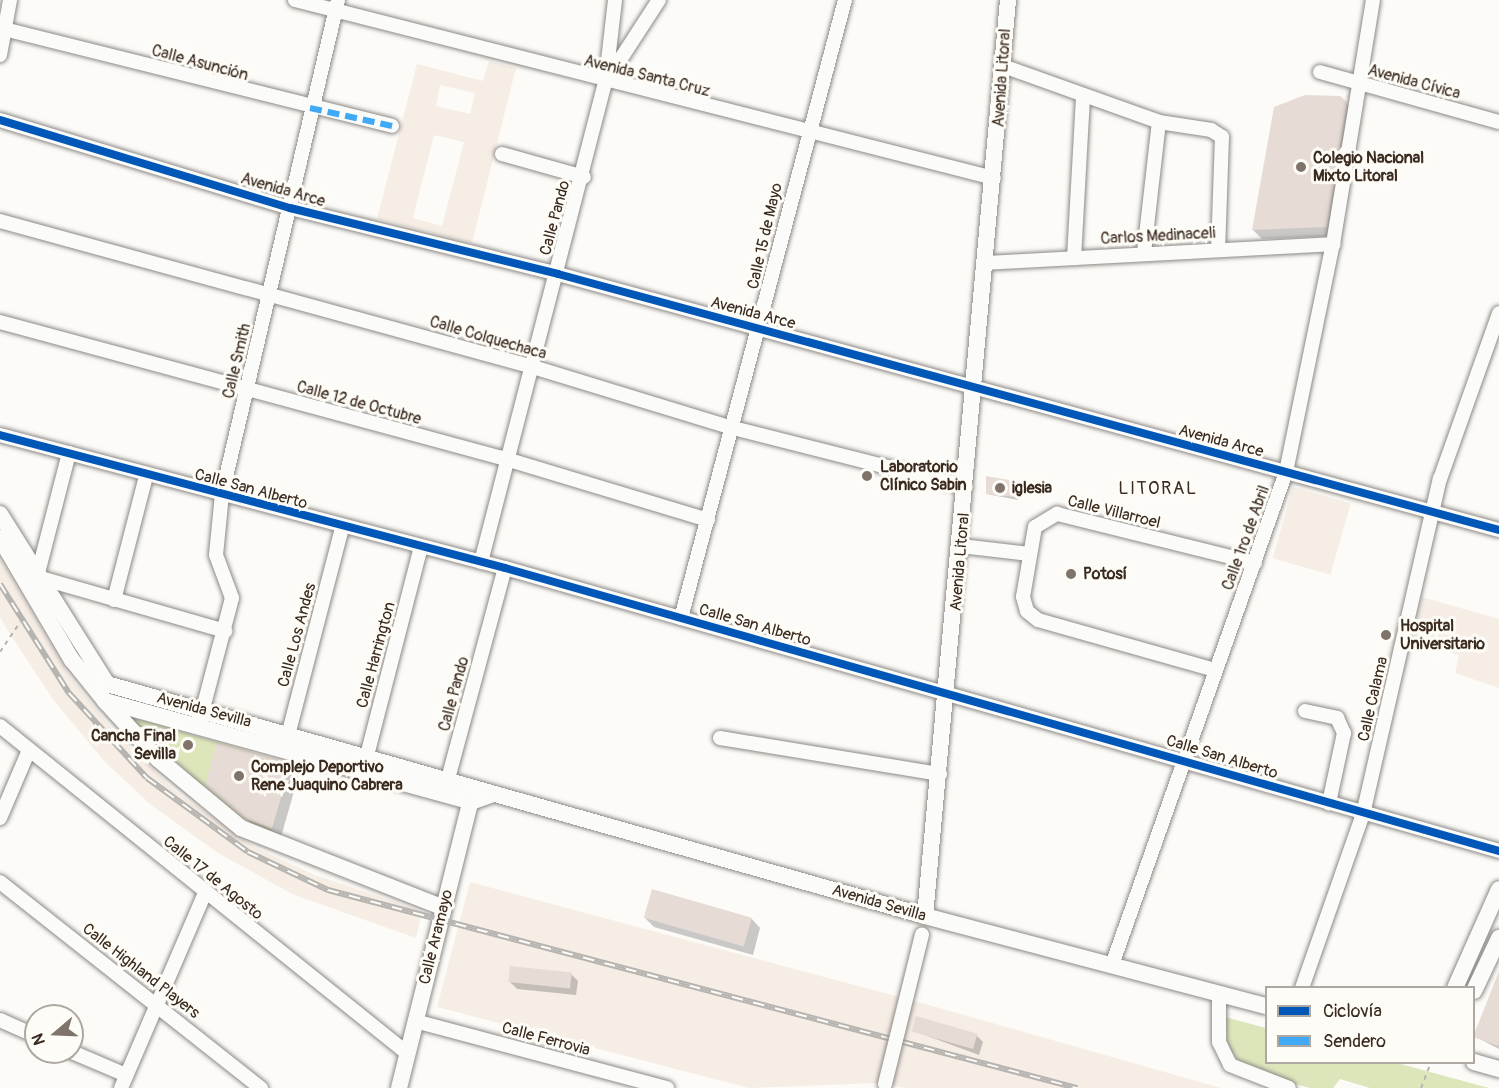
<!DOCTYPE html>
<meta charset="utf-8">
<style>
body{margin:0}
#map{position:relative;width:1499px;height:1088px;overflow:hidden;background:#fcfbf8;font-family:Pangolin,sans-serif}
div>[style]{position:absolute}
.built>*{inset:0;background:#f6ede5;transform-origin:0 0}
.green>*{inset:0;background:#dde6bb}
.shadow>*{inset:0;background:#0003}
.building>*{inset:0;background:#e7dcd5;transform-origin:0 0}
.path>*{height:2px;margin-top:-1px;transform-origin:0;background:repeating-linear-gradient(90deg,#b6b4b1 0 4.5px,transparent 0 9px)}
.roads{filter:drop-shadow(0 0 2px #8d8985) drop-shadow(0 0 2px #8d8985)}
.minor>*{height:14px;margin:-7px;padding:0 7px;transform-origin:7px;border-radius:7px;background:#fbfbf9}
.major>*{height:16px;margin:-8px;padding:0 8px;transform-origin:8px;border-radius:8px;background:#fbfbf9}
.rail>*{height:6px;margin-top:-3px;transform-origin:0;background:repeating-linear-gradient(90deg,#fdfcf7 0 11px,#b6b4b1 0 22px);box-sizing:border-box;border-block:2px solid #b6b4b1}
.bridges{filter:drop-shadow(0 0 2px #8d8985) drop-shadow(0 0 2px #8d8985)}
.minor-bridge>*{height:14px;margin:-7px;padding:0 7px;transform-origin:7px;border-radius:7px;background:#fbfbf9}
.quiet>*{height:6px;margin-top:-3px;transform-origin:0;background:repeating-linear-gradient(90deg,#3fa9f5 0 12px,transparent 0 18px)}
.cycleway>*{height:8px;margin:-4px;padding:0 4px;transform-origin:4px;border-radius:4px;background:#0057b8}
.dots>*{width:16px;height:16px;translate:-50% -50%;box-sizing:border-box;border:3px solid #fdfcf7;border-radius:50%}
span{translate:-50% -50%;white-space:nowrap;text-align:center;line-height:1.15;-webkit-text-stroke:6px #fdfcf7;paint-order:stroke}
.street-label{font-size:16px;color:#3b2a1e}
.poi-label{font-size:16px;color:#3b2a1e;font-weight:700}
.left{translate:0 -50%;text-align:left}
.right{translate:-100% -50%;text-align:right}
.neighbourhood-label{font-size:18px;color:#3b2a1e;letter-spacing:1.5px}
.legend{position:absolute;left:1265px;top:986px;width:210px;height:78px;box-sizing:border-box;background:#fdfcf7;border:2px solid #afa8a0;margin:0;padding:8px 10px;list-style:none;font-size:18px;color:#3b2a1e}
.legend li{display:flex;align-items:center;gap:12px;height:30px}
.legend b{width:30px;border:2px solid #afa8a0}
.north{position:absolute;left:24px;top:1004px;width:60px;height:60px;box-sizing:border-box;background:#fdfcf7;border:2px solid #afa8a0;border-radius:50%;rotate:251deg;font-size:16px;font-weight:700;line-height:24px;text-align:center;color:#3b2a1e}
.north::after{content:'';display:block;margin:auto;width:21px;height:27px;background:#7f736a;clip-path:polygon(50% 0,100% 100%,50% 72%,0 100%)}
</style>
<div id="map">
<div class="built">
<i style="clip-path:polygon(evenodd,489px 61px,516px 68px,472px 243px,377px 219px,417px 64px,483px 81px,489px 61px,440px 85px,475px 93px,470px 114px,436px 106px,440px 85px,489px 61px,434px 135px,464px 142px,442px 226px,413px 218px,434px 135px)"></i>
<i style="left:1293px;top:487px;width:60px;height:74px;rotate:16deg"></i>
<i style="clip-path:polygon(0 559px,70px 677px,117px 735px,175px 791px,254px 847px,315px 875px,422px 911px,416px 938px,292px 894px,218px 853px,150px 804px,104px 761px,52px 698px,8px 631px,0 617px)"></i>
<i style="clip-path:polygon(1422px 597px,1499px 619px,1499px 688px,1455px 673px,1459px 655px,1412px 642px)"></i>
<i style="clip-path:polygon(470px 882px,929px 1005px,1221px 1088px,905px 1088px,877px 1083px,749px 1088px,437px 1007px)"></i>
</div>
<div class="green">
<i style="clip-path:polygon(127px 716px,291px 763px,271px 833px,229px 811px)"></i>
<i style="clip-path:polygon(1225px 1017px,1266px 1028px,1266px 1062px,1397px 1063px,1489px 1088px,1370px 1088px,1340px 1079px,1333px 1088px,1310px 1088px,1249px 1072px,1228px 1048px)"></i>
</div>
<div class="shadow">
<i style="clip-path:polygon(1346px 103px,1356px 113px,1335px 236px,1262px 239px,1253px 230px,1275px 108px)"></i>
<i style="clip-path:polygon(1014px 482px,1018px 500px,987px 494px)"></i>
<i style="clip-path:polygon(290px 764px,299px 774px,281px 837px,257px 828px,216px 793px)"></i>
<i style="clip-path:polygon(645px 918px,751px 918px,760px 928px,753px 955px,654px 927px)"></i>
<i style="clip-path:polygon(571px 974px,578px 981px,576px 995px,517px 989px,510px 982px)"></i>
<i style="clip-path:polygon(1499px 975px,1499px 1049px,1474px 1036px)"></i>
<i style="clip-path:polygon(914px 1031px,976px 1035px,983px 1042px,979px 1055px)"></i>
</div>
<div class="building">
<i style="clip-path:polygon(1305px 95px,1340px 96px,1347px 102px,1327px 227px,1252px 230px,1274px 107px)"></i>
<i style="clip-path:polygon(986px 476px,1015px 481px,1015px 497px,986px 494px)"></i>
<i style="clip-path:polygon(217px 743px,291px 763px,272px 829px,246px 819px,205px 785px)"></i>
<i style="left:652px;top:889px;width:104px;height:30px;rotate:16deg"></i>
<i style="left:510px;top:966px;width:62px;height:16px;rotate:6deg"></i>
<i style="clip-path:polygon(1499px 971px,1499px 1046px,1473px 1037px)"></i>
<i style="left:916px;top:1016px;width:64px;height:16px;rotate:16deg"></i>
</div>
<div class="path">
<i style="left:0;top:652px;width:36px;rotate:-56deg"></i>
<i style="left:1421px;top:1088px;width:28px;rotate:-69deg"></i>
</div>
<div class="roads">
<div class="minor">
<i style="left:295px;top:0;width:721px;rotate:14.29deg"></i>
<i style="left:0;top:28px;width:404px;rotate:14deg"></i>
<i style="left:0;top:55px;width:56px;rotate:-79.7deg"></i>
<i style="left:1003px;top:66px;width:166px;rotate:19.7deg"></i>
<i style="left:1159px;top:122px;width:53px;rotate:8.7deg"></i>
<i style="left:1211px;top:130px;width:13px;rotate:32deg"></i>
<i style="left:1222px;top:137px;width:112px;rotate:92deg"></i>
<i style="left:1320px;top:72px;width:186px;rotate:15.6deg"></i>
<i style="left:606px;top:78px;width:79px;rotate:-83.4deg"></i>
<i style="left:0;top:120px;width:303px;rotate:16.9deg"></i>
<i style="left:290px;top:208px;width:276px;rotate:13.8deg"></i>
<i style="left:558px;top:274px;width:975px;rotate:15.22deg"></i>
<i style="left:502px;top:154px;width:85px;rotate:15.7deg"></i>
<i style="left:0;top:221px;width:553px;rotate:15.32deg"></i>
<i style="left:533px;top:367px;width:209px;rotate:17deg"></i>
<i style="left:733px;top:428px;width:240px;rotate:14.2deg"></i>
<i style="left:1144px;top:253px;width:132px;rotate:-83.5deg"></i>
<i style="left:1074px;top:258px;width:162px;rotate:-86.8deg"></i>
<i style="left:985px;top:263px;width:349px;rotate:-3.1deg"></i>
<i style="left:0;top:322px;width:524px;rotate:15.15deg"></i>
<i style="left:506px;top:459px;width:211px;rotate:16.8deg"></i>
<i style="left:0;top:435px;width:522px;rotate:14.75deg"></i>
<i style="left:505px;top:568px;width:1034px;rotate:15.89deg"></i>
<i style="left:69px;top:453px;width:128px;rotate:104.5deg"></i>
<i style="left:37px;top:577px;width:196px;rotate:16deg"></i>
<i style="left:961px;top:546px;width:69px;rotate:6.6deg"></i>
<i style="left:481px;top:562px;width:495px;rotate:-75.5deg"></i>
<i style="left:605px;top:83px;width:99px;rotate:-57deg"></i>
<i style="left:114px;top:600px;width:128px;rotate:-75.5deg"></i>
<i style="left:681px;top:618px;width:639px;rotate:-75.14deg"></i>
<i style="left:1215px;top:670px;width:184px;rotate:-164.2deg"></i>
<i style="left:1038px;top:620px;width:14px;rotate:-141deg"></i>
<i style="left:1027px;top:611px;width:15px;rotate:-106deg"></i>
<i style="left:1023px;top:597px;width:71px;rotate:-80.3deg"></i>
<i style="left:1035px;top:527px;width:26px;rotate:-31deg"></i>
<i style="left:1057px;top:514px;width:204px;rotate:13.9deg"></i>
<i style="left:1305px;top:711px;width:33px;rotate:12deg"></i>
<i style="left:1337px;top:718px;width:17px;rotate:65deg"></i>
<i style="left:1344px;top:733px;width:72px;rotate:102.1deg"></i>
<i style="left:200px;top:720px;width:126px;rotate:-75.3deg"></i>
<i style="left:232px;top:598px;width:46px;rotate:-110.4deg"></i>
<i style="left:216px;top:555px;width:61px;rotate:-84.4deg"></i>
<i style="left:222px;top:494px;width:507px;rotate:-76.79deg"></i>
<i style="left:0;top:726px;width:522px;rotate:38.78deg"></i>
<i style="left:720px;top:738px;width:223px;rotate:9.3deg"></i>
<i style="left:286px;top:743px;width:222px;rotate:-75.4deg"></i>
<i style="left:364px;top:767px;width:227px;rotate:-75.5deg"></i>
<i style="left:445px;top:790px;width:230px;rotate:-74.9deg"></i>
<i style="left:0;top:818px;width:74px;rotate:-66.9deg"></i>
<i style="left:0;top:882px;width:333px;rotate:38.3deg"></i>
<i style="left:1112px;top:965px;width:523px;rotate:-70.56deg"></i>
<i style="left:1286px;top:472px;width:233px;rotate:-78.4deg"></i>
<i style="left:1333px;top:244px;width:247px;rotate:-80.7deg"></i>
<i style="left:1302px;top:988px;width:184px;rotate:-70.7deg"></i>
<i style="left:1363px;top:814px;width:344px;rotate:-77.1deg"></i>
<i style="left:1440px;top:479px;width:176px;rotate:-70.4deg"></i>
<i style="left:1219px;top:993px;width:49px;rotate:90deg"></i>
<i style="left:1219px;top:1042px;width:25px;rotate:64deg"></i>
<i style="left:1230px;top:1065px;width:63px;rotate:21.3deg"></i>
<i style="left:0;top:1020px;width:39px;rotate:24deg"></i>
<i style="left:415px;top:1021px;width:261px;rotate:14.9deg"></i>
<i style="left:72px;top:1052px;width:59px;rotate:23.1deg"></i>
<i style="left:121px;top:1088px;width:212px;rotate:-66.7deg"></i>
</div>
<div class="major">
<i style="left:0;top:514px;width:201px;rotate:57.8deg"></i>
<i style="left:107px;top:684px;width:850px;rotate:15.83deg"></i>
<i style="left:925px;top:916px;width:353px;rotate:14.8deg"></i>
<i style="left:0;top:538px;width:142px;rotate:59.5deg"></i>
<i style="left:72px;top:660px;width:53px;rotate:51.2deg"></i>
<i style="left:105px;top:701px;width:380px;rotate:15.4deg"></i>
<i style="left:471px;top:802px;width:23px;rotate:-20deg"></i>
<i style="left:105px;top:701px;width:79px;rotate:47.6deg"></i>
<i style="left:158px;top:759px;width:108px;rotate:39.7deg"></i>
<i style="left:241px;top:828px;width:218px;rotate:21.5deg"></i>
<i style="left:925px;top:916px;width:920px;rotate:-84.82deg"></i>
<i style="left:1455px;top:988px;width:108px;rotate:-66deg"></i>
<i style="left:1474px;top:991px;width:59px;rotate:-64.7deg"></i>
<i style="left:1474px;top:1062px;width:26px;rotate:16deg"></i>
<i style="left:399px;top:1088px;width:305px;rotate:-76deg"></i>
</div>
</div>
<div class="rail">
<i style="left:0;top:584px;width:129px;rotate:57.7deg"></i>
<i style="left:69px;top:693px;width:115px;rotate:47.5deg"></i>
<i style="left:147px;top:778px;width:125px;rotate:36.2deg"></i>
<i style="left:248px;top:852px;width:89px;rotate:25.4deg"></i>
<i style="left:328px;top:890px;width:775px;rotate:14.81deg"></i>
</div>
<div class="bridges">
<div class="minor-bridge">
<i style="left:885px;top:1084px;width:154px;rotate:-76.1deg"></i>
</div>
</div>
<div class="quiet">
<i style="left:310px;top:108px;width:84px;rotate:12.4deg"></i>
</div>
<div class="cycleway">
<i style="left:0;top:120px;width:303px;rotate:16.9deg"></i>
<i style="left:290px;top:208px;width:276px;rotate:13.8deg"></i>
<i style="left:558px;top:274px;width:975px;rotate:15.22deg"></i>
<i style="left:0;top:435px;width:522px;rotate:14.75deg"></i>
<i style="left:505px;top:568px;width:1034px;rotate:15.89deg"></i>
</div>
<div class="dots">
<i style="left:1301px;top:167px;background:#7f736a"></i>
<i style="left:867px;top:476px;background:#7f736a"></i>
<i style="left:1000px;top:488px;background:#7f736a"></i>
<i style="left:1071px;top:574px;background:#7f736a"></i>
<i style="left:1386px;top:635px;background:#7f736a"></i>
<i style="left:188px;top:745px;background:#7f736a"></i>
<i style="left:239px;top:776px;background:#7f736a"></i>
</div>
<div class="street-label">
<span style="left:200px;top:63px;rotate:15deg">Calle Asunción</span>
<span style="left:647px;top:76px;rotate:14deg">Avenida Santa Cruz</span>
<span style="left:1002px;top:78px;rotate:-86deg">Avenida Litoral</span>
<span style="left:1414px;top:82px;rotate:15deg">Avenida Cívica</span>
<span style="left:283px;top:190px;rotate:16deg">Avenida Arce</span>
<span style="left:555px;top:218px;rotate:-75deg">Calle Pando</span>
<span style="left:765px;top:236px;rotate:-77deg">Calle 15 de Mayo</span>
<span style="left:1158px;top:236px;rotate:-3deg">Carlos Medinaceli</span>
<span style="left:753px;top:313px;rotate:15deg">Avenida Arce</span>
<span style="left:488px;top:338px;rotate:16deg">Calle Colquechaca</span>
<span style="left:237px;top:361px;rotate:-77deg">Calle Smith</span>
<span style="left:359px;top:403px;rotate:15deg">Calle 12 de Octubre</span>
<span style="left:1221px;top:441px;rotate:15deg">Avenida Arce</span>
<span style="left:251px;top:489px;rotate:15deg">Calle San Alberto</span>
<span style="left:1114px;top:512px;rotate:14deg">Calle Villarroel</span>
<span style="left:1246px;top:538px;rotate:-70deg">Calle 1ro de Abril</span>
<span style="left:960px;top:562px;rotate:-85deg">Avenida Litoral</span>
<span style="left:755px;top:625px;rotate:16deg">Calle San Alberto</span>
<span style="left:297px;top:635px;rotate:-75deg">Calle Los Andes</span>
<span style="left:376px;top:655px;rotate:-75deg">Calle Harrington</span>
<span style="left:454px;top:694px;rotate:-75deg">Calle Pando</span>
<span style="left:1373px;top:699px;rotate:-77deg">Calle Calama</span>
<span style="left:204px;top:710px;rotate:15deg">Avenida Sevilla</span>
<span style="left:1222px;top:757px;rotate:17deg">Calle San Alberto</span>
<span style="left:213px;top:878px;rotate:39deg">Calle 17 de Agosto</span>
<span style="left:879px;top:903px;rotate:16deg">Avenida Sevilla</span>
<span style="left:436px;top:937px;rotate:-76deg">Calle Aramayo</span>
<span style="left:141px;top:971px;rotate:38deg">Calle Highland Players</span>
<span style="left:546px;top:1039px;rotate:15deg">Calle Ferrovia</span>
</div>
<div class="poi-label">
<span class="left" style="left:1313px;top:167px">Colegio Nacional<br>Mixto Litoral</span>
<span class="left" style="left:880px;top:476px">Laboratorio<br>Clínico Sabin</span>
<span class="left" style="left:1012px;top:488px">iglesia</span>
<span class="left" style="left:1083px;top:574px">Potosí</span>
<span class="left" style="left:1400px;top:635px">Hospital<br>Universitario</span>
<span class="right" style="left:176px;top:745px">Cancha Final<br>Sevilla</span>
<span class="left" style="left:251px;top:776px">Complejo Deportivo<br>Rene Juaquino Cabrera</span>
</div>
<div class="neighbourhood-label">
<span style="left:1158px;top:489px">LITORAL</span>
</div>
<ul class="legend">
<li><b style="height:8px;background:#0057b8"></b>Ciclovía</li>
<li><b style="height:8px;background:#3fa9f5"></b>Sendero</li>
</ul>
<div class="north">N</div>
</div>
